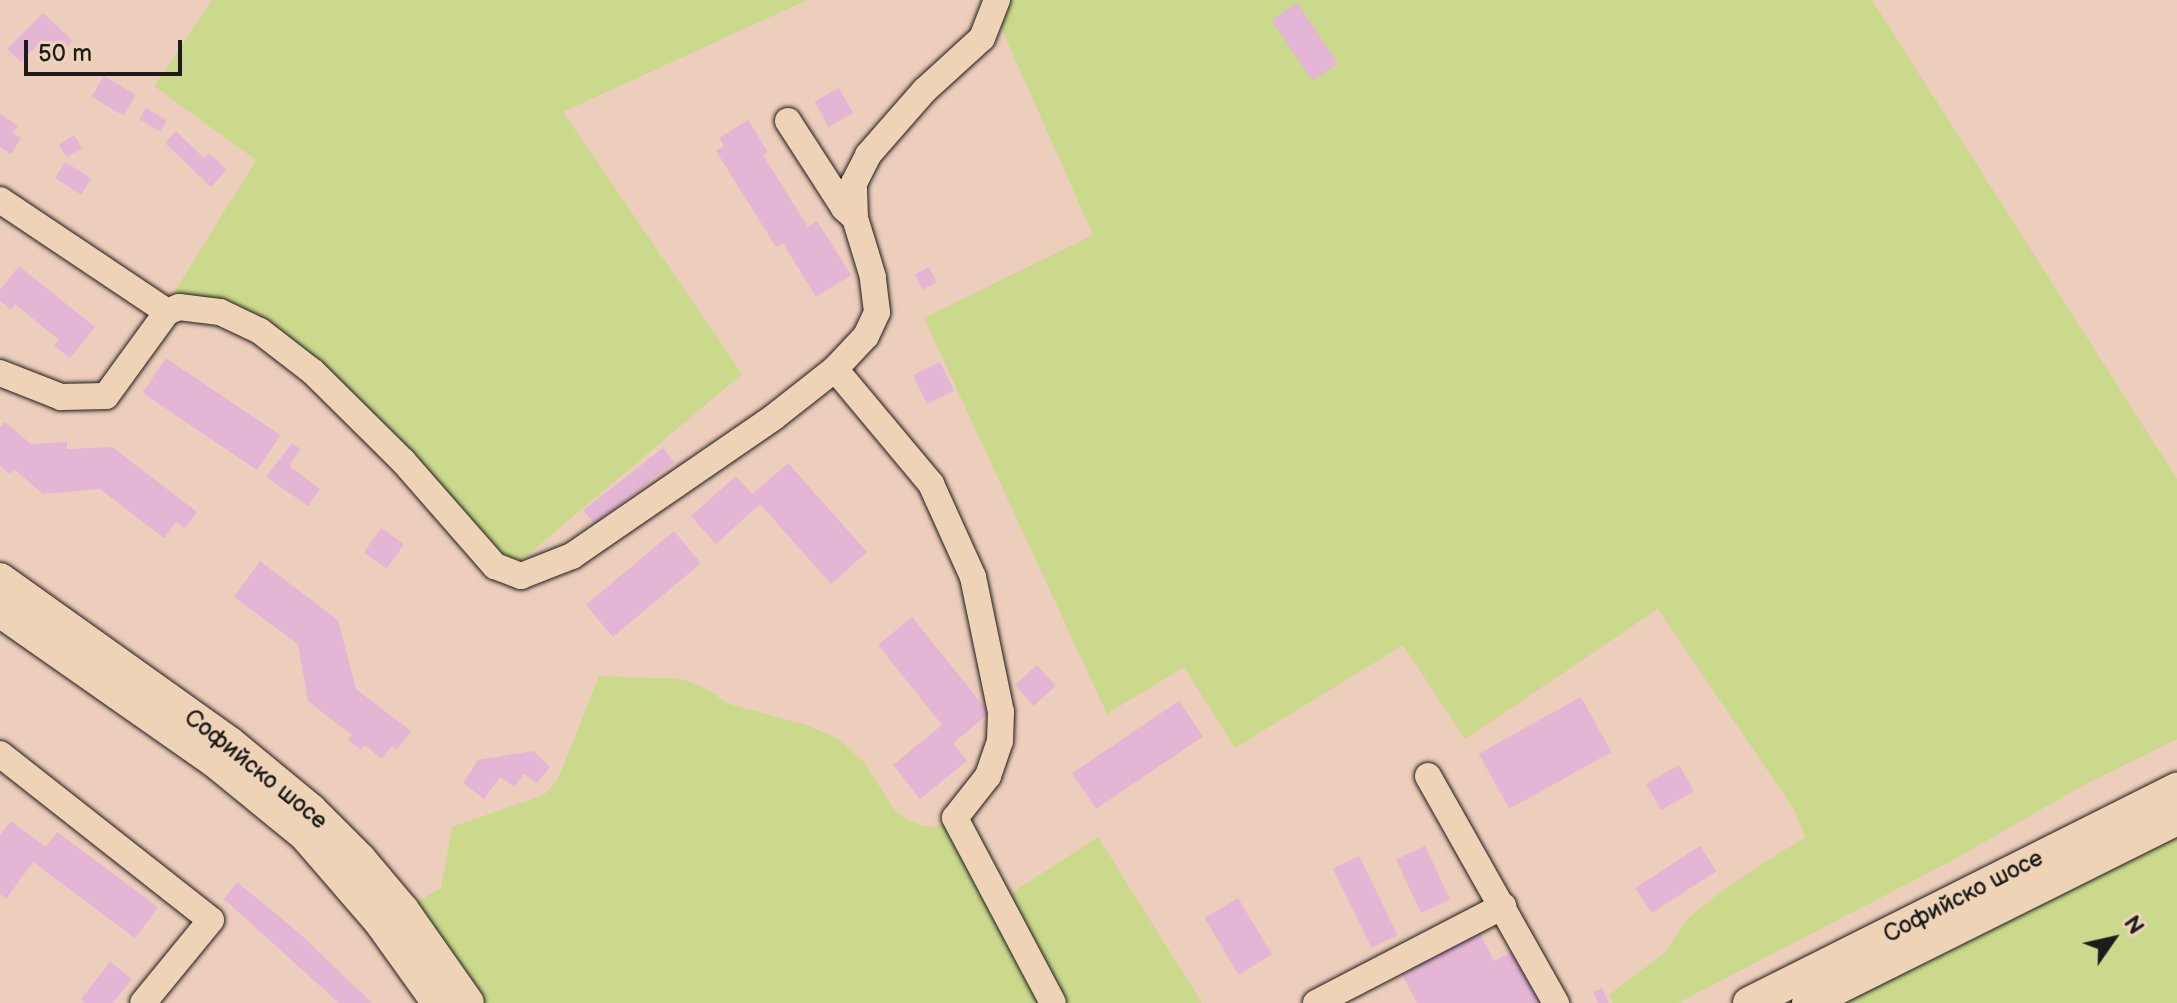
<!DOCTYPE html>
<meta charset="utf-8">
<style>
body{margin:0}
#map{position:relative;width:2177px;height:1003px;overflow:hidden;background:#edcdbc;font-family:"Balsamiq Sans",sans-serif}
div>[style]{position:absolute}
.green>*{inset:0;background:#cbd98d}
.building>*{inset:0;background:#e5b5d5;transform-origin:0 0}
.roads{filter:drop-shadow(0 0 2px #1c1c1c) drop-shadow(0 0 2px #1c1c1c)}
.minor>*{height:26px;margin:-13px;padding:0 13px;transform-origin:13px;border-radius:13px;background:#efd3b6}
.major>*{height:32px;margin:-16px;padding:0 16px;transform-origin:16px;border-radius:16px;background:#efd3b6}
span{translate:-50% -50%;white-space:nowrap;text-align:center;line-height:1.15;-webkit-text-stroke:8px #efd3b6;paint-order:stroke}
.street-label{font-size:24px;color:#1c1c1c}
.north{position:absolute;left:2073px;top:899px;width:80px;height:80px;-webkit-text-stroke:6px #efd3b6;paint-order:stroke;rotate:56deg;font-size:22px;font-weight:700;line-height:32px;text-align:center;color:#1c1c1c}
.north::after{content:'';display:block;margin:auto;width:28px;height:36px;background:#1c1c1c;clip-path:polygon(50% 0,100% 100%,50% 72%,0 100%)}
.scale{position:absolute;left:24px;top:40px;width:158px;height:36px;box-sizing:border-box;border:4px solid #1c1c1c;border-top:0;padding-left:10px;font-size:24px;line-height:28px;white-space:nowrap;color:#1c1c1c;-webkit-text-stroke:6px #efd3b6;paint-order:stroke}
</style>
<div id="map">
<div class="green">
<i style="clip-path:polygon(212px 0,807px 0,563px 112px,742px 374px,506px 573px,313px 372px,220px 312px,175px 291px,256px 160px,154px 86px)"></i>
<i style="clip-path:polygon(997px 0,1872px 0,2177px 479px,2177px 739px,2080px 787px,1951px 861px,1678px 1003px,1613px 1003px,1609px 995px,1665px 952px,1687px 919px,1730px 885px,1805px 837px,1795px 811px,1658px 609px,1465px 739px,1403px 645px,1235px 748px,1184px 667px,1107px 714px,924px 318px,1093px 235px,994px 12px)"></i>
<i style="clip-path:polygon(599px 676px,681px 679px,707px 689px,726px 703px,806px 725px,837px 738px,863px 761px,896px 812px,914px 823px,932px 828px,955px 818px,999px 901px,1098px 837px,1202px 1003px,468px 1003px,403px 910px,441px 888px,452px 827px,544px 795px,558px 779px)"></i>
<i style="clip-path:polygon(2177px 819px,2177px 1003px,1808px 1003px)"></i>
</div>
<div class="building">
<i style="left:1297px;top:3px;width:73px;height:31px;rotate:56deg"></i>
<i style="clip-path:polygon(43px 13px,73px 41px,58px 56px,42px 40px,21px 62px,7px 49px)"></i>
<i style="left:104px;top:76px;width:37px;height:24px;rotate:31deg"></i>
<i style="left:839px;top:88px;width:29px;height:28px;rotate:61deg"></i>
<i style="left:146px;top:108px;width:24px;height:13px;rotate:30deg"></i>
<i style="clip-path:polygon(0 114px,18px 126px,12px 133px,21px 138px,11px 154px,0 147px)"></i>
<i style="clip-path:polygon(748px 120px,768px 152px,763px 155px,808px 227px,817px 221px,851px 275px,816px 297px,783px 243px,776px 247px,716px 151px,724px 146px,719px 138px)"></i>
<i style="clip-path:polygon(176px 131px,204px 158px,209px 153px,227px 170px,211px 187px,165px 143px)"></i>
<i style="left:74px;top:135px;width:15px;height:18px;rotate:58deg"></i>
<i style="left:65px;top:162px;width:31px;height:19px;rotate:32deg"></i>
<i style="clip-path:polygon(19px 266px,95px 327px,70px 358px,54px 346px,59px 340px,15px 304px,11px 310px,0 301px,0 290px)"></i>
<i style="left:929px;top:267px;width:17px;height:16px;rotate:62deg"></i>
<i style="left:166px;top:358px;width:138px;height:42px;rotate:34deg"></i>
<i style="left:940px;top:362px;width:32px;height:30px;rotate:64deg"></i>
<i style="clip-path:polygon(5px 422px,31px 444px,67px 442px,67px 449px,112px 447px,197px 512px,185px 528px,176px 522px,164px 538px,100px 489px,43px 494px,14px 469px,10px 474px,0 466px,0 428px)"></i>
<i style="clip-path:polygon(292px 443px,300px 449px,289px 466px,320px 489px,308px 506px,266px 477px)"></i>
<i style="left:663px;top:448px;width:18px;height:101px;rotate:52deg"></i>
<i style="clip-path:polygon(788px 463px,867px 552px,831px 584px,760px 504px,716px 544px,691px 516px,736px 476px,752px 494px)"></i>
<i style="left:381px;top:528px;width:28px;height:30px;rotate:35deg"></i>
<i style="left:674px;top:531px;width:42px;height:115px;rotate:50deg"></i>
<i style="clip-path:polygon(260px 561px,338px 620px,356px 689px,411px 731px,397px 750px,392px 746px,382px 759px,365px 745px,361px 750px,348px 740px,352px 735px,308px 701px,298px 644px,234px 597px)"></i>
<i style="clip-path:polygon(912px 617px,989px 713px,953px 743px,967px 761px,920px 799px,893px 765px,942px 725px,878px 645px)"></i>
<i style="left:1037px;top:665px;width:28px;height:30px;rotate:48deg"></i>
<i style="left:1581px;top:697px;width:63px;height:117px;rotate:61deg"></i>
<i style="left:1179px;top:701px;width:43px;height:129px;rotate:56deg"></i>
<i style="clip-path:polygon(533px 751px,550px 767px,537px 783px,524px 774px,514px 787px,500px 777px,484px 799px,463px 783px,478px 760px)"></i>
<i style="left:1679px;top:765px;width:30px;height:38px;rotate:60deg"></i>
<i style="clip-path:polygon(11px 821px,46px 847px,57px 832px,158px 907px,135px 938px,33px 862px,6px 899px,0 894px,0 835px)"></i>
<i style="left:1425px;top:846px;width:59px;height:32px;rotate:65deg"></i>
<i style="left:1700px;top:846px;width:30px;height:77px;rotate:57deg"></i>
<i style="left:1359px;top:856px;width:88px;height:29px;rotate:64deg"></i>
<i style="clip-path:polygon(237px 882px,299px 933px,372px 1003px,339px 1003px,224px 899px)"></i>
<i style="left:1238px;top:898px;width:66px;height:39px;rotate:59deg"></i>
<i style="clip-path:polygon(1477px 927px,1494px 961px,1515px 950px,1542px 1003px,1417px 1003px,1398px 967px)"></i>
<i style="clip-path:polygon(110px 962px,132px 979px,113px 1003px,86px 1003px,81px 999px)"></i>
<i style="clip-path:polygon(1602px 988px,1609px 1003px,1598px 1003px,1593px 992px)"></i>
</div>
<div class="roads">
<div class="minor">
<i style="left:788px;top:121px;width:103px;rotate:57.2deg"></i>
<i style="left:844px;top:208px;width:15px;rotate:42deg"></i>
<i style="left:0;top:200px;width:201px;rotate:33.8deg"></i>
<i style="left:835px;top:369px;width:150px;rotate:50.1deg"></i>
<i style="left:931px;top:484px;width:102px;rotate:65.7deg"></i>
<i style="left:973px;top:577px;width:138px;rotate:78.3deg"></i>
<i style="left:1001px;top:712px;width:29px;rotate:92deg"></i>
<i style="left:1000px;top:741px;width:37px;rotate:109deg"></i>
<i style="left:988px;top:776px;width:53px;rotate:128.2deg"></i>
<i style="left:955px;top:818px;width:209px;rotate:62.1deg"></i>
<i style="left:0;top:373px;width:66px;rotate:21.5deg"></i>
<i style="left:61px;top:397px;width:45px;rotate:-1.3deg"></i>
<i style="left:106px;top:396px;width:104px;rotate:-54deg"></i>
<i style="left:167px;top:312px;width:13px;rotate:-23deg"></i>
<i style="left:179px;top:307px;width:41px;rotate:7deg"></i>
<i style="left:220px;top:312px;width:44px;rotate:25.4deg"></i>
<i style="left:260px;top:331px;width:67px;rotate:37.7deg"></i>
<i style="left:313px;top:372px;width:127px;rotate:44.7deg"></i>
<i style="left:403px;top:461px;width:140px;rotate:48.8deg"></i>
<i style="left:495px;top:566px;width:28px;rotate:21deg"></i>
<i style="left:521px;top:576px;width:55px;rotate:-21.4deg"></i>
<i style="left:572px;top:556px;width:245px;rotate:-34.5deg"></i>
<i style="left:774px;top:417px;width:78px;rotate:-38.2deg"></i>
<i style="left:835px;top:369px;width:45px;rotate:-46.8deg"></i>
<i style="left:866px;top:336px;width:26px;rotate:-65deg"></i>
<i style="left:877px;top:312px;width:35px;rotate:-97deg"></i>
<i style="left:873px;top:277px;width:62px;rotate:-107deg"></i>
<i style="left:855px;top:218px;width:35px;rotate:-92deg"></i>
<i style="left:854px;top:183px;width:31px;rotate:-63deg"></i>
<i style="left:868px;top:155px;width:86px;rotate:-48.8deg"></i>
<i style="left:925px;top:90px;width:77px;rotate:-42.4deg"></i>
<i style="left:982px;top:38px;width:41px;rotate:-68.5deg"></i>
<i style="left:0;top:754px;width:268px;rotate:38.2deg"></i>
<i style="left:211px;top:920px;width:107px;rotate:129.3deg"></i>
<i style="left:1428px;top:776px;width:261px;rotate:60.6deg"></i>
<i style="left:1316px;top:1003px;width:211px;rotate:-27.4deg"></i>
</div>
<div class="major">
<i style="left:0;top:579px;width:282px;rotate:35.5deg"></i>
<i style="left:230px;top:743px;width:105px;rotate:39.6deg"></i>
<i style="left:311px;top:810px;width:69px;rotate:45deg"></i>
<i style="left:360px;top:859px;width:67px;rotate:49.9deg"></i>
<i style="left:403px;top:910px;width:113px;rotate:55deg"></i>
<i style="left:0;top:611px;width:260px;rotate:35deg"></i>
<i style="left:213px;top:760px;width:119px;rotate:39.2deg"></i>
<i style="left:305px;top:835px;width:115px;rotate:49.2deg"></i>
<i style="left:380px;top:922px;width:100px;rotate:54.4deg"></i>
<i style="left:1749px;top:1003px;width:479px;rotate:-26.6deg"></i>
<i style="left:1808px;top:1003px;width:412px;rotate:-26.5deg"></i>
</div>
</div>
<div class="street-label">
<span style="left:256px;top:769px;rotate:39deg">Софийско шосе</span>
<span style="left:1963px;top:896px;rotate:-27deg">Софийско шосе</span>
</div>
<div class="north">N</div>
<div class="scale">50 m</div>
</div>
